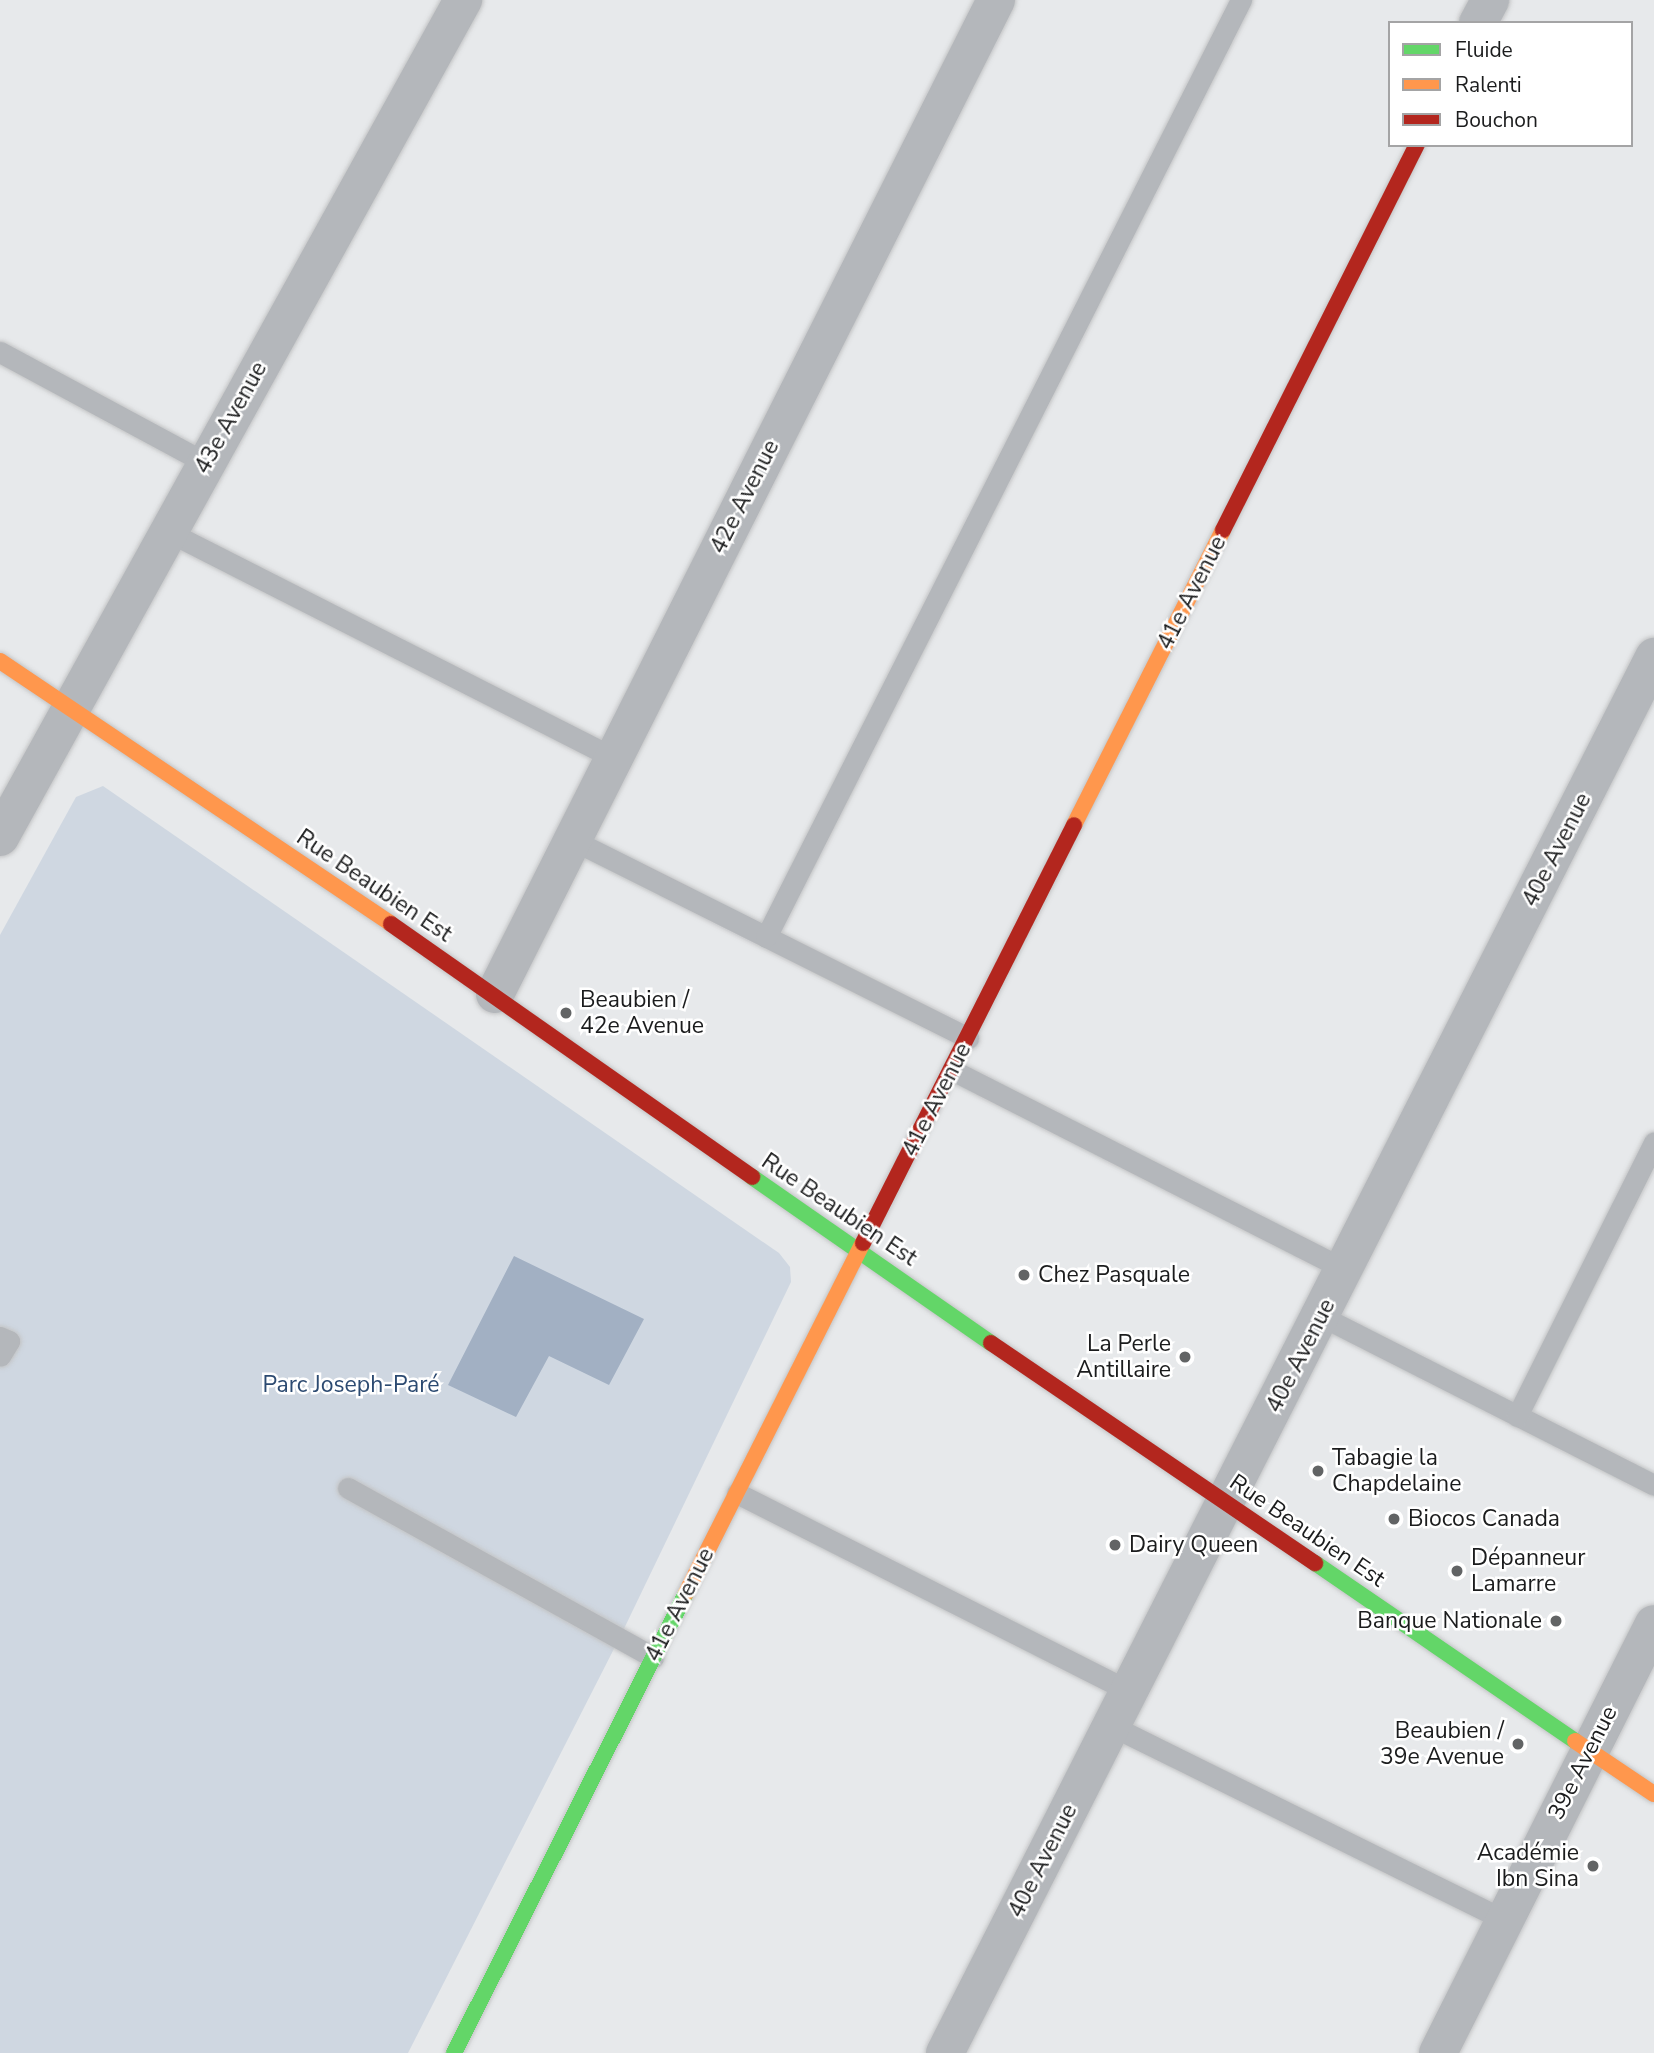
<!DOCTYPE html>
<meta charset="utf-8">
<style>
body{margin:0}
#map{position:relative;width:1654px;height:2053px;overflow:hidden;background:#e7e9eb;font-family:"Nunito Sans",sans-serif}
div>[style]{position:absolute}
.green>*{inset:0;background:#cfd7e1}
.water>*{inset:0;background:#a2b0c3}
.roads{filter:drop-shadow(0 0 2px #c3c4c5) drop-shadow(0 0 2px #c3c4c5)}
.lane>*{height:21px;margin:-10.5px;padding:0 10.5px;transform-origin:10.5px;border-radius:10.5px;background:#b4b7bb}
.street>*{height:38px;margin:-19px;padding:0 19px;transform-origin:19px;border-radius:19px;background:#b4b7bb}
.fast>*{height:16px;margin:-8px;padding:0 8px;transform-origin:8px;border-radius:8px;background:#63d668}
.slow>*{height:16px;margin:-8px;padding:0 8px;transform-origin:8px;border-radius:8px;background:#ff974d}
.jam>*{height:16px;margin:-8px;padding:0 8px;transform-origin:8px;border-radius:8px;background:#b3261e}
.dots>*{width:19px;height:19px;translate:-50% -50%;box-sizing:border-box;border:4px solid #fff;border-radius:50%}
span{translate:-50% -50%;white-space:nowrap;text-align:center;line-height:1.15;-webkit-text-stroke:5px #fff;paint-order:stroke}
.street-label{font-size:23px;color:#1b1c1d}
.poi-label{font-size:23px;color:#1b1c1d}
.left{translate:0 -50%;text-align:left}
.right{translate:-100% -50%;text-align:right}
.park-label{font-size:23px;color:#2c4a71}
.legend{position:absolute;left:1388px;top:21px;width:245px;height:126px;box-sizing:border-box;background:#fff;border:2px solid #a4a4a5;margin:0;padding:9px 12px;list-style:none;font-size:21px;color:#1b1c1d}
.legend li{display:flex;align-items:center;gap:14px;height:35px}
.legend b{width:35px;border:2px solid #a4a4a5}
</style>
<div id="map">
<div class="green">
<i style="clip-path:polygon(103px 786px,779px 1253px,790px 1267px,791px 1282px,620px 1637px,408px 2053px,0 2053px,0 935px,76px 797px)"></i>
</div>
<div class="water">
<i style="clip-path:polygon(514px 1256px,644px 1319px,609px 1385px,549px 1356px,516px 1417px,448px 1385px)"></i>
</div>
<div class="roads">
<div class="lane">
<i style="left:0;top:352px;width:234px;rotate:28.3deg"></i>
<i style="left:167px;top:531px;width:501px;rotate:26.92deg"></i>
<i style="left:573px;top:840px;width:442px;rotate:26.6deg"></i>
<i style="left:766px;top:937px;width:1051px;rotate:-63.12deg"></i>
<i style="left:952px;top:1070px;width:441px;rotate:26.9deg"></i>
<i style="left:1321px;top:1316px;width:373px;rotate:26.9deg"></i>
<i style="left:0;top:1337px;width:10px;rotate:24deg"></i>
<i style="left:9px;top:1341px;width:17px;rotate:121deg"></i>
<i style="left:1517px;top:1416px;width:306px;rotate:-63.4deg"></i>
<i style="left:348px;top:1488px;width:349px;rotate:29deg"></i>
<i style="left:737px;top:1493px;width:439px;rotate:26.8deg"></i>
<i style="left:1112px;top:1726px;width:437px;rotate:26.3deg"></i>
</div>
<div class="street">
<i style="left:1478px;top:23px;width:26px;rotate:-62deg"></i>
<i style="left:0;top:837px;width:957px;rotate:-61.05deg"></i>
<i style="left:495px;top:994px;width:1113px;rotate:-63.25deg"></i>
<i style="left:945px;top:2053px;width:1566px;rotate:-63.07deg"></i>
<i style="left:1438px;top:2053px;width:480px;rotate:-63.3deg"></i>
</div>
<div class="fast">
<i style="left:752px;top:1177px;width:291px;rotate:34.8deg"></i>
<i style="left:1315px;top:1563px;width:315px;rotate:34.4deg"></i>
<i style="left:454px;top:2053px;width:515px;rotate:-63.24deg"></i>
</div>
<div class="slow">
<i style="left:0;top:661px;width:471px;rotate:33.9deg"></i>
<i style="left:1074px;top:825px;width:330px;rotate:-63.2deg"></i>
<i style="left:686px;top:1593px;width:392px;rotate:-63.2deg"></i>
<i style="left:1575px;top:1741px;width:95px;rotate:33.9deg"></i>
</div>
<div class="jam">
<i style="left:1223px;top:530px;width:431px;rotate:-63.3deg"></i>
<i style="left:391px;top:924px;width:441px;rotate:35deg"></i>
<i style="left:863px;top:1243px;width:468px;rotate:-63.2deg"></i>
<i style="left:991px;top:1343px;width:392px;rotate:34.2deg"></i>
</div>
</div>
<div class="dots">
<i style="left:566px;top:1013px;background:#626465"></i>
<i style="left:1024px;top:1275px;background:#626465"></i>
<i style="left:1185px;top:1357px;background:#626465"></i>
<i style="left:1318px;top:1471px;background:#626465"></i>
<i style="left:1394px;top:1519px;background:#626465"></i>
<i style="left:1115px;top:1545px;background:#626465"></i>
<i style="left:1457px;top:1571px;background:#626465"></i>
<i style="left:1556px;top:1621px;background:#626465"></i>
<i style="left:1518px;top:1744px;background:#626465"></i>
<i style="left:1593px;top:1866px;background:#626465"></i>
</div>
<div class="street-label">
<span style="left:231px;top:418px;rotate:-61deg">43e Avenue</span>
<span style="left:745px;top:497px;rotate:-63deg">42e Avenue</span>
<span style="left:1192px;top:593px;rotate:-63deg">41e Avenue</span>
<span style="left:1557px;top:850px;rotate:-63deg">40e Avenue</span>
<span style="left:374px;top:886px;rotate:34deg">Rue Beaubien Est</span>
<span style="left:937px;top:1100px;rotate:-63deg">41e Avenue</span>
<span style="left:839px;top:1210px;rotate:34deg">Rue Beaubien Est</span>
<span style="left:1301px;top:1356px;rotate:-63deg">40e Avenue</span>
<span style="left:1307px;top:1531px;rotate:34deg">Rue Beaubien Est</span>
<span style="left:680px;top:1605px;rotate:-63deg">41e Avenue</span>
<span style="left:1583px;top:1763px;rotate:-63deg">39e Avenue</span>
<span style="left:1043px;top:1861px;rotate:-63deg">40e Avenue</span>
</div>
<div class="poi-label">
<span class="left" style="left:580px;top:1013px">Beaubien /<br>42e Avenue</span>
<span class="left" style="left:1038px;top:1275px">Chez Pasquale</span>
<span class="right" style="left:1171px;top:1357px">La Perle<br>Antillaire</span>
<span class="left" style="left:1332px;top:1471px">Tabagie la<br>Chapdelaine</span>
<span class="left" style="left:1408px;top:1519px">Biocos Canada</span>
<span class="left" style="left:1129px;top:1545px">Dairy Queen</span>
<span class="left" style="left:1471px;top:1571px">Dépanneur<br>Lamarre</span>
<span class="right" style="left:1542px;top:1621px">Banque Nationale</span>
<span class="right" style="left:1504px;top:1744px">Beaubien /<br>39e Avenue</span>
<span class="right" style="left:1579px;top:1866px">Académie<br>Ibn Sina</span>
</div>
<div class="park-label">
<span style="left:351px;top:1385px">Parc Joseph-Paré</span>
</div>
<ul class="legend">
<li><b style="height:9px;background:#63d668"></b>Fluide</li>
<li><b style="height:9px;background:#ff974d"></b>Ralenti</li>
<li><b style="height:9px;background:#b3261e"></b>Bouchon</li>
</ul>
</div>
